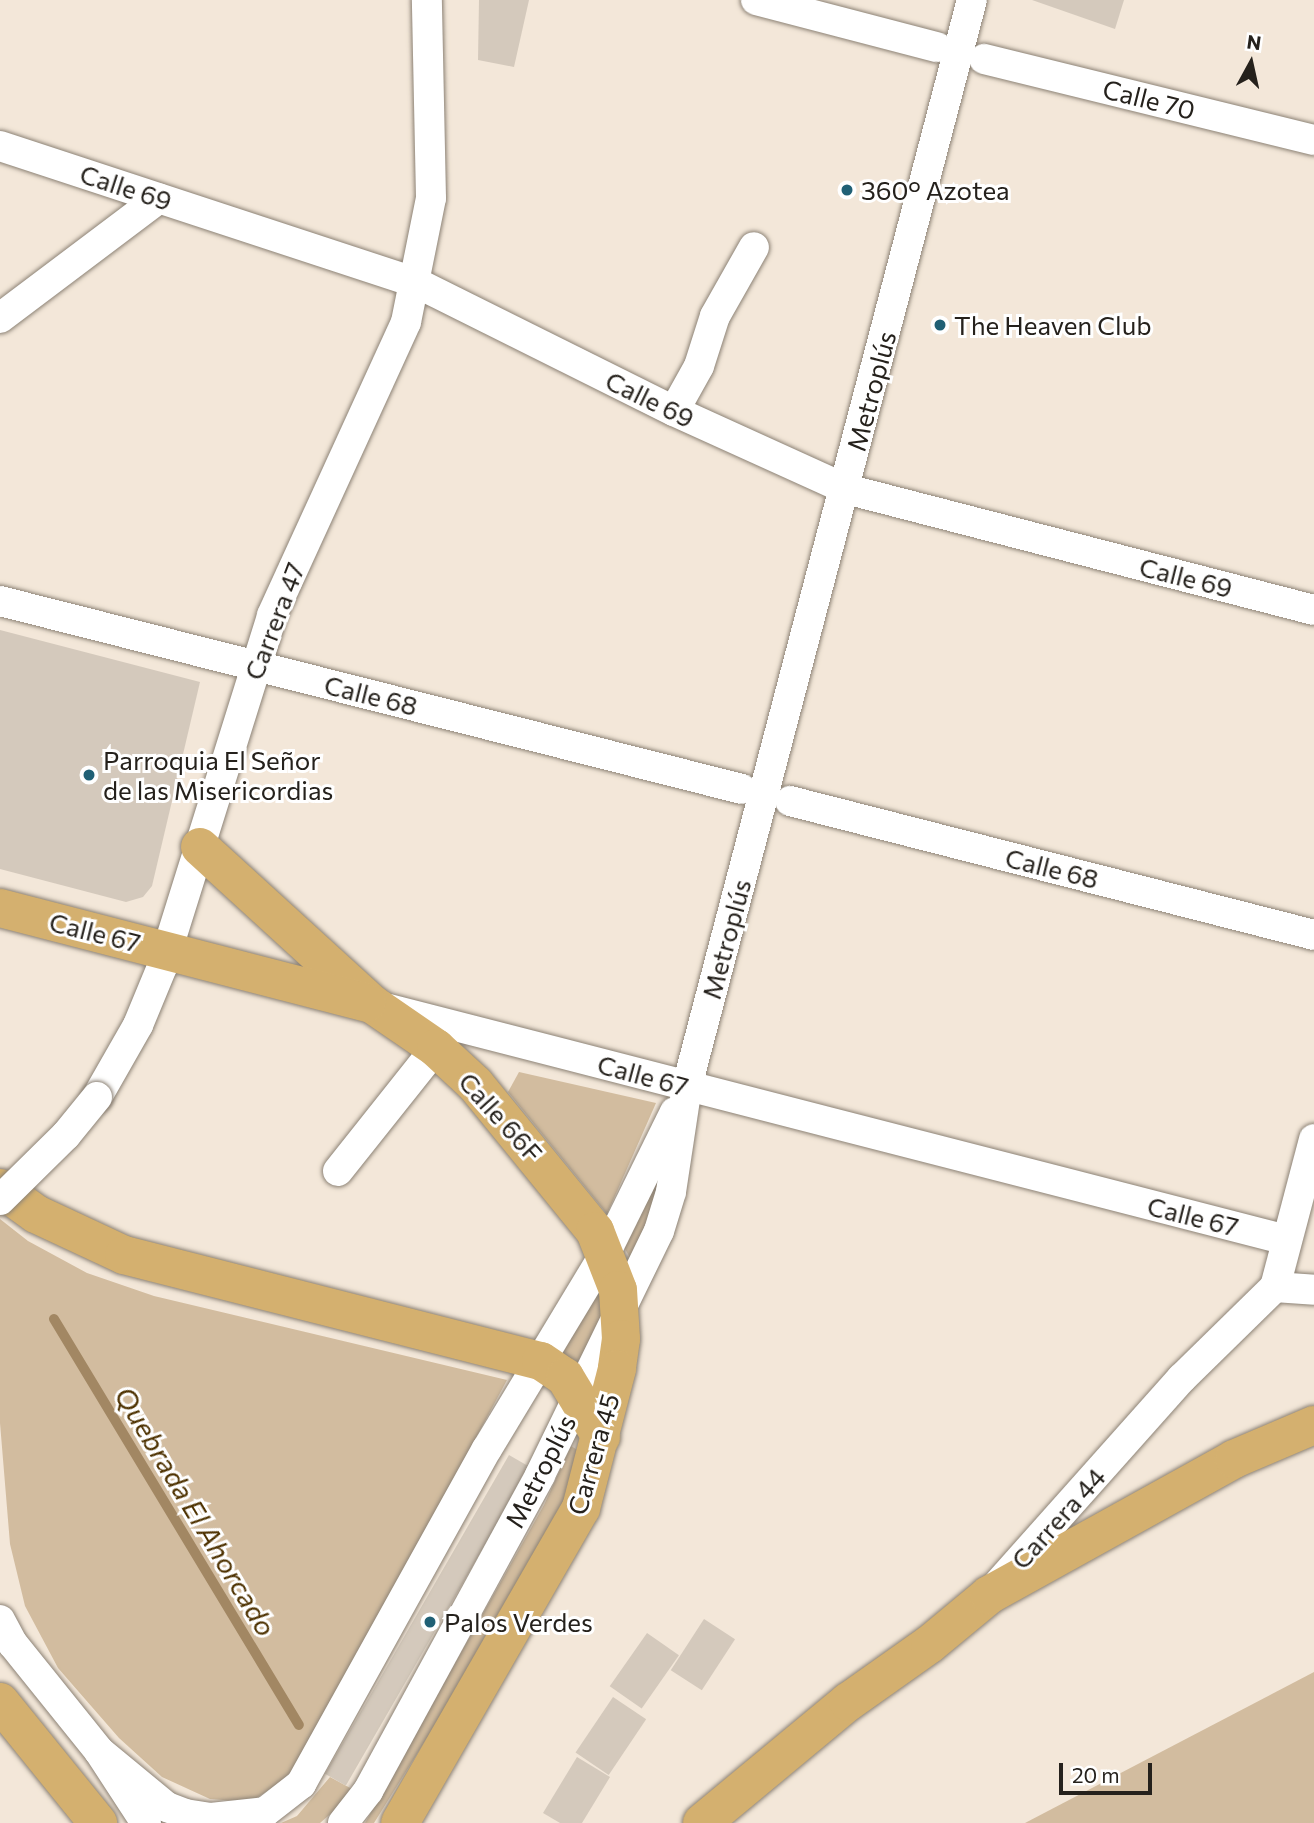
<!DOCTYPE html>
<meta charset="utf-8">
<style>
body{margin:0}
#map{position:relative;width:1314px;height:1823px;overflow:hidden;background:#f3e7d9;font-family:Commissioner,sans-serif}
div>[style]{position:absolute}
.green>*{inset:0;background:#d2bc9f}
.stream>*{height:10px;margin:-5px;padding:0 5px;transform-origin:5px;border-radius:5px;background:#a28763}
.building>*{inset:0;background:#d4c9bc;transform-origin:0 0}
.roads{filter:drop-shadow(0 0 2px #8c8275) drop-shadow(0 0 2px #8c8275)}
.minor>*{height:30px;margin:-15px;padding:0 15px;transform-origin:15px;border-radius:15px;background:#fff}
.major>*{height:38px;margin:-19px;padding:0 19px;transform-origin:19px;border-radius:19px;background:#d4b06f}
.bridges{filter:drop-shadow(0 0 2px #8c8275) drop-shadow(0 0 2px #8c8275)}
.minor-bridge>*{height:30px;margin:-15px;padding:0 15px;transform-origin:15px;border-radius:15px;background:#fff}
.dots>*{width:19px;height:19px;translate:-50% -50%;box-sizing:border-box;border:4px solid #fff;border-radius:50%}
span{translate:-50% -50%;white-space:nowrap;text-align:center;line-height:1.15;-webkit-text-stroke:6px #fff;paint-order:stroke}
.street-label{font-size:26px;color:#25211c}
.poi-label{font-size:26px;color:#25211c}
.left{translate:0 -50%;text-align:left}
.water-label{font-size:28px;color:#4e3201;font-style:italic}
.north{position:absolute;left:1216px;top:28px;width:70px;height:70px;-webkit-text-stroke:5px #fff;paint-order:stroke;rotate:8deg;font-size:19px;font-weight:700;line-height:28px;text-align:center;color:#25211c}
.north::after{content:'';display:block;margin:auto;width:24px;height:32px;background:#25211c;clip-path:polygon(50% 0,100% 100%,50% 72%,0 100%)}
.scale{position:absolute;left:1059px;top:1763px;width:93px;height:32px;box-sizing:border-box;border:4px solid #25211c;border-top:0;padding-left:9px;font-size:21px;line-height:24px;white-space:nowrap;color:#25211c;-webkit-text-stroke:5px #fff;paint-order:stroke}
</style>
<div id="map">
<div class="green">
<i style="clip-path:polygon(519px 1072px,656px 1103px,607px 1214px,508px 1092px)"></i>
<i style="clip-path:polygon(671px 1141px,634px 1264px,622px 1244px)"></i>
<i style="clip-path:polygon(0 1219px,28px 1241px,87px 1273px,154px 1296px,507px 1380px,304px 1758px,281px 1782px,250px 1802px,210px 1799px,162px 1777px,119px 1738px,58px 1668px,25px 1606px,10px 1544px,0 1423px)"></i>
<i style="clip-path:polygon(597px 1286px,606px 1309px,574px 1369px,560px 1359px)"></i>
<i style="clip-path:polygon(571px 1446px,579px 1451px,571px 1496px,532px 1569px,374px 1823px,365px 1823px,544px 1505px)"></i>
<i style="clip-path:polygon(1314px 1672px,1314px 1823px,1025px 1823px)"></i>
<i style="clip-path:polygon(330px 1777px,352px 1789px,335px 1810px,320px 1823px,281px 1823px,297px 1816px)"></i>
</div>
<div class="stream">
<i style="left:54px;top:1319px;width:474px;rotate:58.9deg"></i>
</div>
<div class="building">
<i style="clip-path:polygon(479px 0,529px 0,514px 67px,478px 60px)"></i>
<i style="clip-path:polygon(1032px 0,1124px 0,1115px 29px)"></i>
<i style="clip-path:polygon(0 630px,200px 682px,152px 886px,143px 897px,126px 902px,0 869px)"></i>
<i style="left:509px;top:1455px;width:24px;height:368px;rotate:30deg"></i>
<i style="left:704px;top:1619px;width:37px;height:61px;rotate:33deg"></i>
<i style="left:647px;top:1633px;width:39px;height:65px;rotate:35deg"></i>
<i style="left:613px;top:1697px;width:40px;height:67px;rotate:34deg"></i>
<i style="clip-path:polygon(577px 1757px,610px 1777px,582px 1823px,560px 1823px,543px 1813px)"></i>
</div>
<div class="roads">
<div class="minor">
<i style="left:756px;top:0;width:187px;rotate:14.6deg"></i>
<i style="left:984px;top:59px;width:340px;rotate:13.8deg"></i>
<i style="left:0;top:146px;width:439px;rotate:18.2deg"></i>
<i style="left:417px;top:283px;width:287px;rotate:26.5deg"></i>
<i style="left:674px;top:411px;width:189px;rotate:24.4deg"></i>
<i style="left:846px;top:489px;width:483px;rotate:14.5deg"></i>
<i style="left:0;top:318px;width:199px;rotate:-37deg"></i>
<i style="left:674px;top:411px;width:51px;rotate:-60.9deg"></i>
<i style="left:699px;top:366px;width:52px;rotate:-72.3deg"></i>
<i style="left:715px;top:316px;width:79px;rotate:-60.5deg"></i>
<i style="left:0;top:601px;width:765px;rotate:14.22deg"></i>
<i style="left:790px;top:801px;width:541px;rotate:14.34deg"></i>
<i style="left:389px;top:1009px;width:927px;rotate:14.43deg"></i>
<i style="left:97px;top:1097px;width:83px;rotate:-60.3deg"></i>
<i style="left:138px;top:1025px;width:63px;rotate:-67.5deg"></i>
<i style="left:162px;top:967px;width:369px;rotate:-72.6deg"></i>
<i style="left:272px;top:615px;width:322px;rotate:-65.4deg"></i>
<i style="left:406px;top:322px;width:126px;rotate:-78.6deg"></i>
<i style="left:431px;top:198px;width:198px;rotate:-91.2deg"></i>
<i style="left:338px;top:1171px;width:157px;rotate:-51.5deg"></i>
<i style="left:1275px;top:1287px;width:39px;rotate:4deg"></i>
<i style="left:1000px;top:1582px;width:273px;rotate:-48.3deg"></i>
<i style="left:1182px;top:1378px;width:130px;rotate:-44.4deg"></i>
<i style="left:1275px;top:1287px;width:153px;rotate:-75.2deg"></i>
<i style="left:0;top:1620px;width:27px;rotate:62deg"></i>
<i style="left:13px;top:1644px;width:137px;rotate:51.2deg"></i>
<i style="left:99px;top:1751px;width:86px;rotate:56.9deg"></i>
<i style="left:99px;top:1751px;width:88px;rotate:39.5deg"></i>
<i style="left:167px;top:1807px;width:19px;rotate:21deg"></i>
<i style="left:185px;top:1814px;width:26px;rotate:9deg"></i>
<i style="left:211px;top:1818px;width:54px;rotate:-6.3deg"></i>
<i style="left:265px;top:1812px;width:46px;rotate:-37.9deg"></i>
<i style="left:301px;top:1784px;width:383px;rotate:-61deg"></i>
<i style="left:487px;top:1449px;width:230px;rotate:-58.9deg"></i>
<i style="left:606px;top:1252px;width:156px;rotate:-63.8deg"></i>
<i style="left:343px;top:1823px;width:41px;rotate:-52deg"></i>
<i style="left:368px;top:1791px;width:360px;rotate:-61.4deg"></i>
<i style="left:540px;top:1475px;width:271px;rotate:-64deg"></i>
<i style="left:659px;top:1231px;width:41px;rotate:-72.9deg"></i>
<i style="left:671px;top:1192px;width:107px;rotate:-81.4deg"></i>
<i style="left:687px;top:1086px;width:1123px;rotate:-75.3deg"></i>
</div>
<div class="major">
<i style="left:200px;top:847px;width:233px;rotate:42.4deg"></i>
<i style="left:372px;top:1004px;width:78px;rotate:34.5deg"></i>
<i style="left:436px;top:1048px;width:53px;rotate:42.7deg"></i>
<i style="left:475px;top:1084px;width:190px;rotate:50.8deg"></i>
<i style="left:595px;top:1231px;width:63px;rotate:68.7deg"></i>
<i style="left:618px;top:1290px;width:49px;rotate:86.5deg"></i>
<i style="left:621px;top:1339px;width:30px;rotate:98deg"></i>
<i style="left:617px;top:1369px;width:144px;rotate:104.5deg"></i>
<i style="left:581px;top:1508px;width:363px;rotate:119.9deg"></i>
<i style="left:0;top:908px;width:379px;rotate:14.5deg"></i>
<i style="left:0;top:1188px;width:44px;rotate:35.8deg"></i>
<i style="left:36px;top:1214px;width:97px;rotate:25deg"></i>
<i style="left:124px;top:1255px;width:430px;rotate:14.3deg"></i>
<i style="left:541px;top:1361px;width:29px;rotate:34deg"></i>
<i style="left:565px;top:1377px;width:70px;rotate:59deg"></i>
<i style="left:0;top:1702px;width:156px;rotate:51deg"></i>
<i style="left:702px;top:1823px;width:190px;rotate:-39.7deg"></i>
<i style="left:848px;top:1702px;width:100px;rotate:-35.3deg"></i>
<i style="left:930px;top:1644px;width:77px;rotate:-39.7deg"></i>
<i style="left:989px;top:1595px;width:280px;rotate:-29deg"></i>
<i style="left:1234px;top:1459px;width:87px;rotate:-23deg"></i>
</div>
</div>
<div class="bridges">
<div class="minor-bridge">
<i style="left:0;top:1200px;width:93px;rotate:-44.6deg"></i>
<i style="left:66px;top:1135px;width:49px;rotate:-50.8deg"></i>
</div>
</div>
<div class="dots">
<i style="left:847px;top:190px;background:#206075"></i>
<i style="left:940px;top:325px;background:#206075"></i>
<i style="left:89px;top:775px;background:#206075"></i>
<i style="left:430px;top:1622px;background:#206075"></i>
</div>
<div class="street-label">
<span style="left:1149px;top:99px;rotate:14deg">Calle 70</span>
<span style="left:126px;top:187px;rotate:18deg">Calle 69</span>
<span style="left:871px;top:391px;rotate:-75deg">Metroplús</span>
<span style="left:650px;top:399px;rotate:26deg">Calle 69</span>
<span style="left:1186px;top:577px;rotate:14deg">Calle 69</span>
<span style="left:274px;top:621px;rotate:-69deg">Carrera 47</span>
<span style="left:371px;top:695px;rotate:14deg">Calle 68</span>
<span style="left:1052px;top:868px;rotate:14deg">Calle 68</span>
<span style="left:95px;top:932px;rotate:14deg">Calle 67</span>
<span style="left:726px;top:939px;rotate:-75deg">Metroplús</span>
<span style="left:643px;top:1075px;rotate:15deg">Calle 67</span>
<span style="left:501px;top:1117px;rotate:48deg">Calle 66F</span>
<span style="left:1193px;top:1216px;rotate:14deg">Calle 67</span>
<span style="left:593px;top:1454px;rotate:-74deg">Carrera 45</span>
<span style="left:540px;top:1471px;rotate:-63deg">Metroplús</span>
<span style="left:1058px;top:1518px;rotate:-48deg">Carrera 44</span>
</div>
<div class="poi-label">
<span class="left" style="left:861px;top:190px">360° Azotea</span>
<span class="left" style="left:954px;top:325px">The Heaven Club</span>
<span class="left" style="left:103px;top:775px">Parroquia El Señor<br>de las Misericordias</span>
<span class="left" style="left:444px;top:1622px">Palos Verdes</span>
</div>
<div class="water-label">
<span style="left:196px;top:1511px;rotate:59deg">Quebrada El Ahorcado</span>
</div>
<div class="north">N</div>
<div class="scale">20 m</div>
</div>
